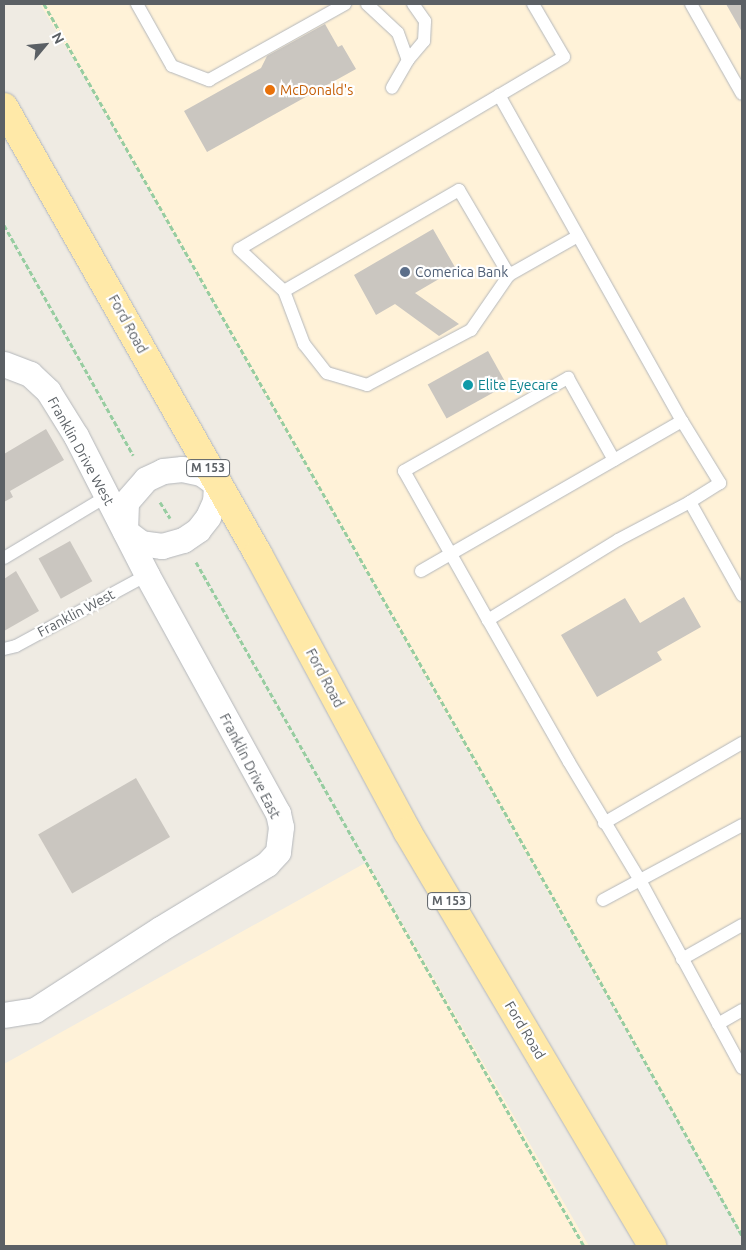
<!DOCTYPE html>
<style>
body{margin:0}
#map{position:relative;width:746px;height:1250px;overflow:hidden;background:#efebe3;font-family:Ubuntu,sans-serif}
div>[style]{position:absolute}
.commercial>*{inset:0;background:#fff2d8}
.building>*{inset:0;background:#cac6c0;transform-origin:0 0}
.path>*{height:3px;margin-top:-1.5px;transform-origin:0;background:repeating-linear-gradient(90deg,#97cda1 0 5px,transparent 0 7.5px)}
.roads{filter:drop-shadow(0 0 1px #b4b7bb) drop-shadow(0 0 1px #b4b7bb)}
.lane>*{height:12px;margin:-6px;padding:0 6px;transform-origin:6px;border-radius:6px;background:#fff}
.street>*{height:25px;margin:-12.5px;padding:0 12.5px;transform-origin:12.5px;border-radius:12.5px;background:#fff}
.primary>*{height:28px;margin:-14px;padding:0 14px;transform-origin:14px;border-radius:14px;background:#ffe9a8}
.dots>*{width:14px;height:14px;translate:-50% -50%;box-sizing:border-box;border:2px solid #fff;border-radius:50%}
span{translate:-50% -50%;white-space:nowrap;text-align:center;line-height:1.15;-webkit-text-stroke:4.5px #fff;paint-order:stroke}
.shield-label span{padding:1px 4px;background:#fff;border:1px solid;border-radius:4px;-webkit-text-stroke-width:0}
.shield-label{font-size:12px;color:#5b6065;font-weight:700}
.food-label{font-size:14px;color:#c56008}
.left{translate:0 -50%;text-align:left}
.service-label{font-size:14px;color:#4e5e75}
.street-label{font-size:14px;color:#5b6065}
.culture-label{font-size:14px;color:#0d838f}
.frame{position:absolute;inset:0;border:5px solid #5b6065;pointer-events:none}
.north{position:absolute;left:20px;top:20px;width:50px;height:50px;-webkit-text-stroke:4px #fff;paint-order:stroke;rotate:62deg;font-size:14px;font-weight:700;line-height:20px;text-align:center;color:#5b6065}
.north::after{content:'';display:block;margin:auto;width:18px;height:22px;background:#5b6065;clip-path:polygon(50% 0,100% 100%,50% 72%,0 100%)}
</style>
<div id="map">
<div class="commercial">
<i style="clip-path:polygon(40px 4px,742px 4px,742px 1234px,88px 83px)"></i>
<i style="clip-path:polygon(367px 862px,589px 1246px,4px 1246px,4px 1064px)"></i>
</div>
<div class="building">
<i style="clip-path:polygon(726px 4px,742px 4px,742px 32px)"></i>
<i style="clip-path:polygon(325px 24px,338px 47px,342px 45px,356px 69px,207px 152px,184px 111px,261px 68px,267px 56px)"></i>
<i style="clip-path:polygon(433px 229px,456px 269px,415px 293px,459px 324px,439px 336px,395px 304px,376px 315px,354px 275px)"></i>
<i style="left:488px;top:351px;width:39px;height:69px;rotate:61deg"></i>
<i style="clip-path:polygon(46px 429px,64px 460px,10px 491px,13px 497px,4px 502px,4px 454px)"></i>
<i style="left:70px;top:541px;width:46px;height:36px;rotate:61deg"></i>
<i style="clip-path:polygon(16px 571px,39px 611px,4px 631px,4px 579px)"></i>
<i style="clip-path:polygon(684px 597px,701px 627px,657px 652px,662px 660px,597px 697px,561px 635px,625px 598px,640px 623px)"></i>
<i style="left:136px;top:778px;width:68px;height:113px;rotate:60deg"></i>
</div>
<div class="path">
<i style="left:44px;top:4px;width:1020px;rotate:60.32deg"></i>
<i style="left:549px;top:890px;width:396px;rotate:60.8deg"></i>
<i style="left:4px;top:225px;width:264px;rotate:60.7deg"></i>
<i style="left:160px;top:502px;width:19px;rotate:58deg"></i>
<i style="left:196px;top:562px;width:786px;rotate:60.44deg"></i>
</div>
<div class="roads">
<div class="lane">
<i style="left:137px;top:4px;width:71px;rotate:60.6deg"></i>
<i style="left:172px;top:66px;width:40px;rotate:21deg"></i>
<i style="left:209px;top:80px;width:156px;rotate:-29.2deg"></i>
<i style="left:367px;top:4px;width:42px;rotate:43.1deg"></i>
<i style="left:398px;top:33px;width:29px;rotate:70deg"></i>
<i style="left:408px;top:60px;width:32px;rotate:120deg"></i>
<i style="left:533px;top:4px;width:61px;rotate:59.7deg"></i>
<i style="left:564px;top:57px;width:377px;rotate:149.4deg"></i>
<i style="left:239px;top:249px;width:62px;rotate:43deg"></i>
<i style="left:284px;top:291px;width:57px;rotate:69.3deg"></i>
<i style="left:304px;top:344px;width:37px;rotate:52deg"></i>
<i style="left:327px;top:373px;width:42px;rotate:16.7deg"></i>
<i style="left:367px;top:385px;width:118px;rotate:-27.9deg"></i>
<i style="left:471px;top:330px;width:67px;rotate:-55.4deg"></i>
<i style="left:509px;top:275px;width:79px;rotate:-29.5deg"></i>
<i style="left:691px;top:4px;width:103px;rotate:60.5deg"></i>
<i style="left:408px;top:60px;width:25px;rotate:-50deg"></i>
<i style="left:424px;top:41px;width:20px;rotate:-87deg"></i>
<i style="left:425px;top:21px;width:21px;rotate:-125deg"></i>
<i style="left:499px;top:95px;width:374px;rotate:60.7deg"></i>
<i style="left:682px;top:421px;width:73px;rotate:58.5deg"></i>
<i style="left:720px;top:483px;width:36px;rotate:148deg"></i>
<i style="left:690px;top:502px;width:107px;rotate:60.8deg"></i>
<i style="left:284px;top:291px;width:202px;rotate:-30deg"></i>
<i style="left:459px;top:190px;width:99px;rotate:59.5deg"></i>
<i style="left:690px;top:502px;width:81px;rotate:152.2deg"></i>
<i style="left:618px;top:540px;width:153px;rotate:148.4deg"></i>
<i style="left:488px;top:620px;width:163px;rotate:60.3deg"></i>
<i style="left:569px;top:762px;width:138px;rotate:59deg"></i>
<i style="left:640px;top:880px;width:214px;rotate:61.5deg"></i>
<i style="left:4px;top:558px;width:120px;rotate:-31deg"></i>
<i style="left:421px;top:571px;width:301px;rotate:-29.9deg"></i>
<i style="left:488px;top:620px;width:171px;rotate:-119.4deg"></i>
<i style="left:404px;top:471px;width:189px;rotate:-29.6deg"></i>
<i style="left:568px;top:378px;width:94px;rotate:60.7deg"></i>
<i style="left:4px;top:649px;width:12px;rotate:-14deg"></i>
<i style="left:16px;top:646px;width:149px;rotate:-28.5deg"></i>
<i style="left:604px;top:823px;width:160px;rotate:-30.1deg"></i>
<i style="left:603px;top:900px;width:158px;rotate:-28.3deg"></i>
<i style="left:682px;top:959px;width:69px;rotate:-29.5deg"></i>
<i style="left:718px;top:1024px;width:28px;rotate:-30deg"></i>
</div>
<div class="street">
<i style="left:4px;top:364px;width:28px;rotate:21deg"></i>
<i style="left:30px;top:374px;width:25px;rotate:43deg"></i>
<i style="left:48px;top:391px;width:53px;rotate:58.1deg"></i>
<i style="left:76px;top:436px;width:156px;rotate:62.9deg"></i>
<i style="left:147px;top:575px;width:272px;rotate:61.2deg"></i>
<i style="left:278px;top:813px;width:14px;rotate:78deg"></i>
<i style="left:281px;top:827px;width:25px;rotate:97deg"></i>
<i style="left:278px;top:852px;width:16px;rotate:133deg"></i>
<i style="left:267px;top:864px;width:125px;rotate:148.7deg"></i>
<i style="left:160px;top:929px;width:149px;rotate:147.1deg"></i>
<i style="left:35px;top:1010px;width:31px;rotate:171deg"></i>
<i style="left:182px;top:469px;width:19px;rotate:12deg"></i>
<i style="left:201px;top:473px;width:19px;rotate:36deg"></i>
<i style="left:216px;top:484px;width:17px;rotate:93deg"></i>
<i style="left:215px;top:501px;width:17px;rotate:114deg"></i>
<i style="left:208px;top:517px;width:16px;rotate:128deg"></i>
<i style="left:198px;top:530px;width:18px;rotate:146deg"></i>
<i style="left:183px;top:540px;width:22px;rotate:164deg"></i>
<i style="left:162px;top:546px;width:21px;rotate:-172deg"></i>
<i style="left:141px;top:543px;width:20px;rotate:-143deg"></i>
<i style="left:125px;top:531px;width:29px;rotate:-88deg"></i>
<i style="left:126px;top:502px;width:30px;rotate:-49deg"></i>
<i style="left:146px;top:479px;width:19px;rotate:-25deg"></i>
<i style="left:163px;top:471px;width:19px;rotate:-6deg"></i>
</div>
<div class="primary">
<i style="left:4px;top:107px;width:514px;rotate:60.39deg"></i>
<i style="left:258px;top:554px;width:315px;rotate:61.7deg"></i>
<i style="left:407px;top:831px;width:482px;rotate:59.4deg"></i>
</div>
</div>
<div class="dots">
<i style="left:270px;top:90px;background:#e8710a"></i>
<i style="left:405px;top:272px;background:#5c6f8a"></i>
<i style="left:468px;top:385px;background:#0f9aa8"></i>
</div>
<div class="shield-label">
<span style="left:208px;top:468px">M 153</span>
<span style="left:449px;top:901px">M 153</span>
</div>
<div class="food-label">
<span class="left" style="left:280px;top:90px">McDonald's</span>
</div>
<div class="service-label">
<span class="left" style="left:415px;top:272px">Comerica Bank</span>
</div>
<div class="street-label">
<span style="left:128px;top:324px;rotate:61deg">Ford Road</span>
<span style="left:81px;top:451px;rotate:61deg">Franklin Drive West</span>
<span style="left:76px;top:613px;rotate:-28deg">Franklin West</span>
<span style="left:325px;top:678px;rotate:62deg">Ford Road</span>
<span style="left:250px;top:766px;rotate:63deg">Franklin Drive East</span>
<span style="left:525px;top:1030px;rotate:59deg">Ford Road</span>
</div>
<div class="culture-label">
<span class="left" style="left:478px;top:385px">Elite Eyecare</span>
</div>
<div class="frame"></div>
<div class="north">N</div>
</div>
